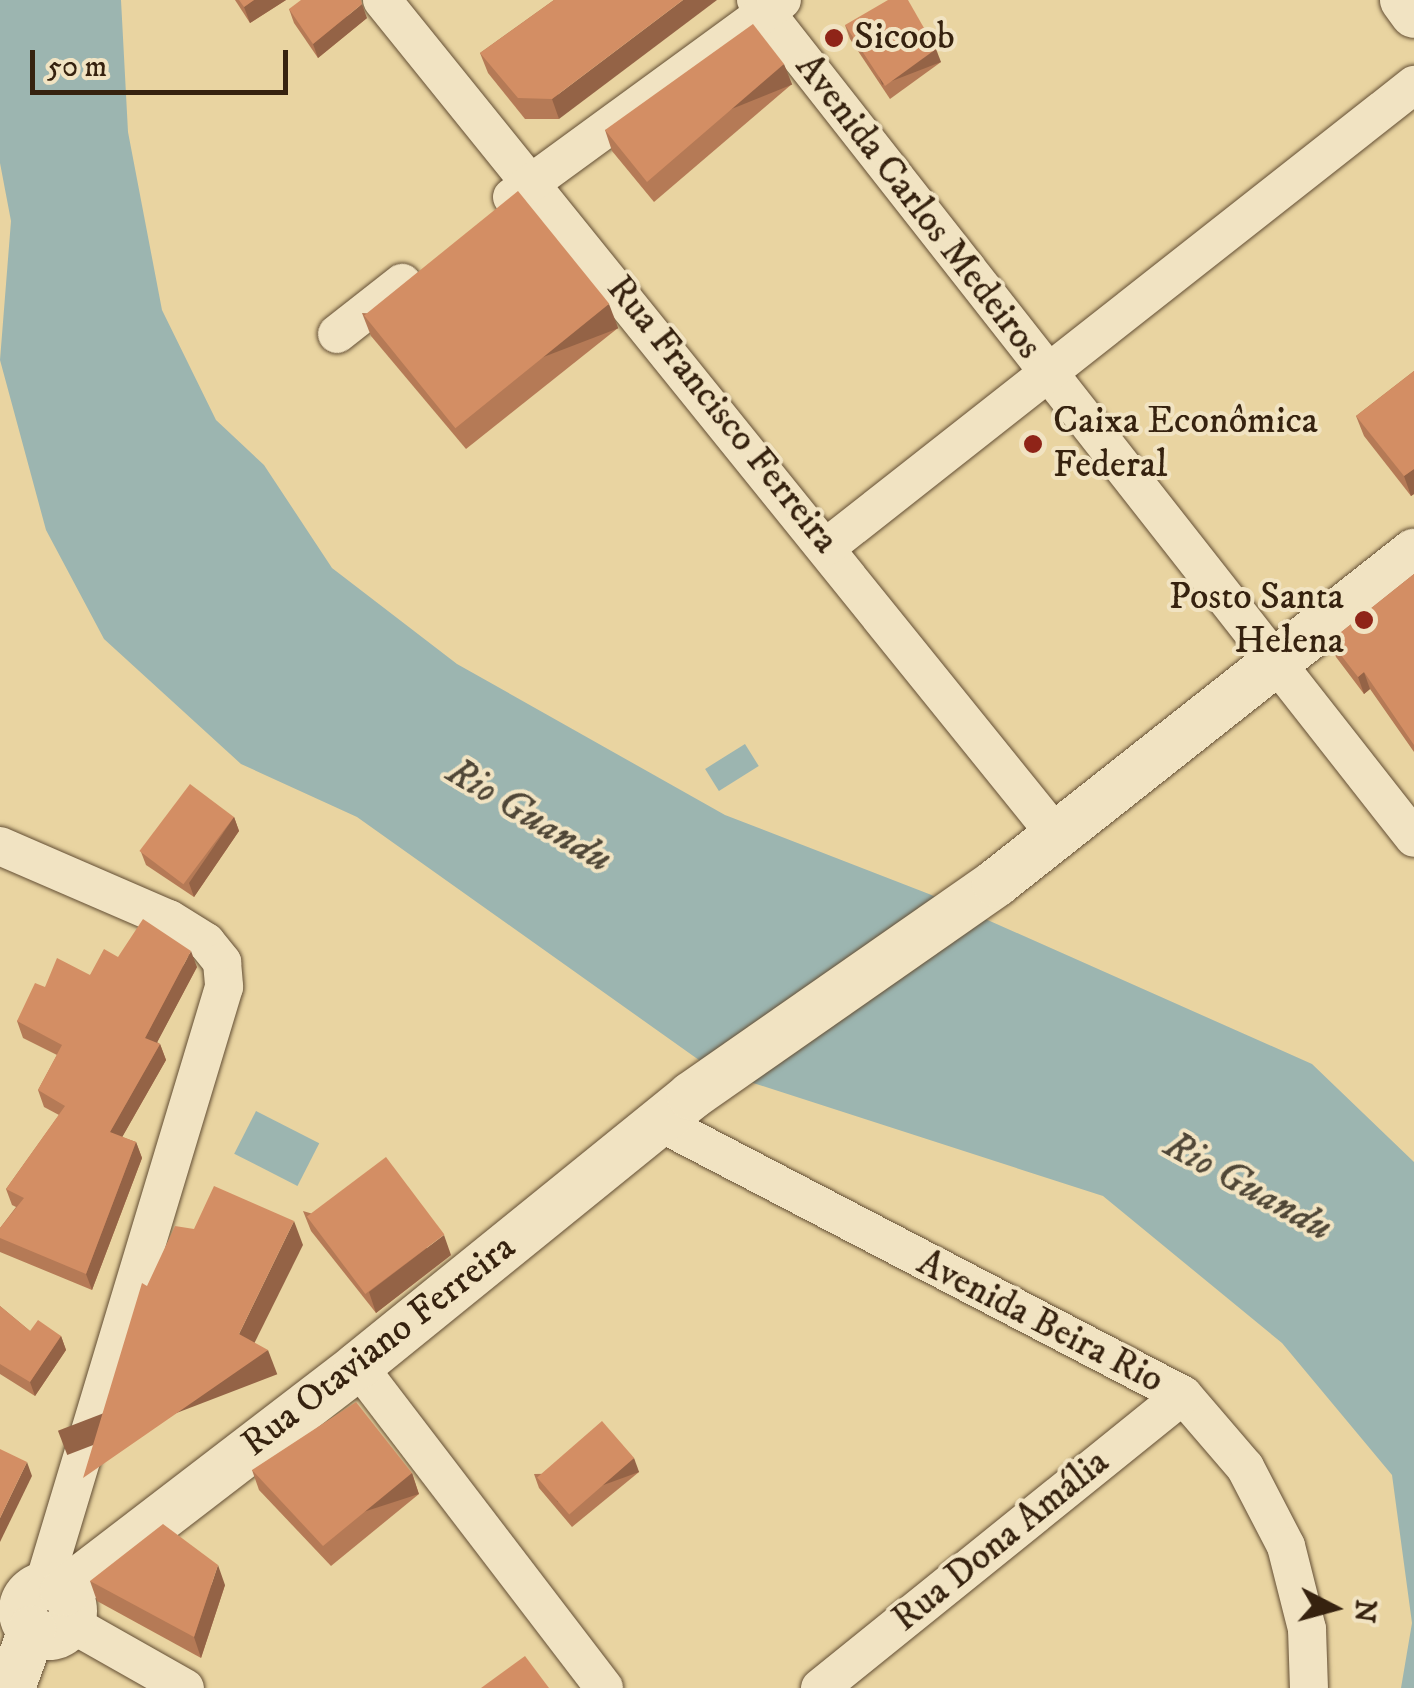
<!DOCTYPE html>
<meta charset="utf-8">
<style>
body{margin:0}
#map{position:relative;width:1414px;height:1688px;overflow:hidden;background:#e9d4a1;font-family:"IM FELL DW Pica",serif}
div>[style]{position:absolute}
.water>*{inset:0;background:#9cb5b0;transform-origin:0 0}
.roads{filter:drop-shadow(0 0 2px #634e34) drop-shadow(0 0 2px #634e34)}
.minor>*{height:38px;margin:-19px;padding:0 19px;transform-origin:19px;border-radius:19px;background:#f1e3c2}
.tertiary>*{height:48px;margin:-24px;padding:0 24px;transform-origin:24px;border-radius:24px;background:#f1e3c2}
.tertiary>.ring{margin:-24px;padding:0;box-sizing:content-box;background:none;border:48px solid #f1e3c2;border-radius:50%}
.wall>*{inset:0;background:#b57a56}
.shaded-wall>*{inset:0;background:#946346;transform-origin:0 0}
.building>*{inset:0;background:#d38e64;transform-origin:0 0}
.dots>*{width:28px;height:28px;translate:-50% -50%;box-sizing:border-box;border:5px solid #f1e3c2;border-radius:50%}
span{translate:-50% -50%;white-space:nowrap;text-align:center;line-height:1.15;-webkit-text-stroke:8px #f1e3c2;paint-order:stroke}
.poi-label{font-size:38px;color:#36220f}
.left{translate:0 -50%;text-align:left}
.right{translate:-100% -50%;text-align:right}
.street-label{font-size:38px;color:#36220f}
.water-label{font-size:40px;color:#504737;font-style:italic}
.north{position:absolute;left:1284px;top:1558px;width:100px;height:100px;-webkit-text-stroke:8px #f1e3c2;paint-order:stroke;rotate:96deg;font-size:28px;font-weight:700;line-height:40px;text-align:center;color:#36220f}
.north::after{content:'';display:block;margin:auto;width:35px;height:45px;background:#36220f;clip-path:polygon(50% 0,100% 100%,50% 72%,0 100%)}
.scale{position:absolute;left:30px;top:50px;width:258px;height:45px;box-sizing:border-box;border:5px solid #36220f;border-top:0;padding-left:12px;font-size:30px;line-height:35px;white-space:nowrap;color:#36220f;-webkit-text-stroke:8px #f1e3c2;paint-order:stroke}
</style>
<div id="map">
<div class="water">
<i style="clip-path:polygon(0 0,121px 0,128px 132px,162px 310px,216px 420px,264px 465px,332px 568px,457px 664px,725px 815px,929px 894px,1312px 1064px,1414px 1162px,1414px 1688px,1401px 1688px,1412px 1623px,1392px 1475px,1282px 1343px,1103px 1196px,713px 1070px,357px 817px,241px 764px,104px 639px,46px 530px,0 360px,11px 221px,0 163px)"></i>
<i style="left:745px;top:744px;width:26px;height:47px;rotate:58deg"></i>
<i style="left:256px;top:1111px;width:71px;height:48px;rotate:27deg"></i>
</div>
<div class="roads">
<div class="minor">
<i style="left:382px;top:0;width:1073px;rotate:51.09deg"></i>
<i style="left:756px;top:0;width:1065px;rotate:51.86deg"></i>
<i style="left:512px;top:197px;width:334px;rotate:-36.1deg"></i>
<i style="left:337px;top:334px;width:83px;rotate:-38.1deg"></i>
<i style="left:828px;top:546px;width:746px;rotate:-38.19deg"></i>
<i style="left:0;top:846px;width:184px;rotate:23.4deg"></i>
<i style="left:169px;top:919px;width:44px;rotate:31.9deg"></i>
<i style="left:206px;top:942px;width:26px;rotate:51deg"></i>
<i style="left:222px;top:962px;width:25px;rotate:85deg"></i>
<i style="left:224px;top:987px;width:627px;rotate:106.79deg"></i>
<i style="left:659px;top:1122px;width:591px;rotate:27.52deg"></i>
<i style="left:1183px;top:1395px;width:95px;rotate:49.3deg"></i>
<i style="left:1245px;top:1467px;width:89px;rotate:62.6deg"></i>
<i style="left:1286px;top:1546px;width:86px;rotate:75.8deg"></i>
<i style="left:1307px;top:1629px;width:59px;rotate:88.1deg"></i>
<i style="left:358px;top:1366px;width:405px;rotate:52.6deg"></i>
<i style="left:70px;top:1623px;width:132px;rotate:29.5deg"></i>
<i style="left:820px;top:1688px;width:466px;rotate:-38.9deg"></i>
</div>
<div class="tertiary">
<i style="left:1404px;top:0;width:17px;rotate:54deg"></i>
<i class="ring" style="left:23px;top:1586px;width:2px;height:2px"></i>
<i style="left:64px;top:1592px;width:371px;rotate:-37.5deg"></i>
<i style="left:358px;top:1366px;width:429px;rotate:-39deg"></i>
<i style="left:691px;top:1096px;width:372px;rotate:-34.9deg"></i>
<i style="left:996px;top:883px;width:533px;rotate:-38.29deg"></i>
<i style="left:11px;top:1688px;width:62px;rotate:-70.1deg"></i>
</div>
</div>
<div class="wall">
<i style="clip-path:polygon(235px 0,286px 0,250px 23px)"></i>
<i style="clip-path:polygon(554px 0,559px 119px,525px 119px,488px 73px,480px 53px)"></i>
<i style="clip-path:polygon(289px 9px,367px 18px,318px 58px,294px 23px)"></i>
<i style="clip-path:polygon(845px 25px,941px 62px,890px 99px,850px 39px)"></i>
<i style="clip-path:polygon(792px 84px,654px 202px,612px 151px,605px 130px)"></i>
<i style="clip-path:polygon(362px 313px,618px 328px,466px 449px,371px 336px)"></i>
<i style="clip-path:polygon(1414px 371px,1414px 494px,1411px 496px,1364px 436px,1356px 416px)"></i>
<i style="clip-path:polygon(1414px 574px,1414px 752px,1370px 689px,1364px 694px,1336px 657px,1330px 641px)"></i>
<i style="clip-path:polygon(234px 817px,239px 831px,194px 897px,146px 865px,141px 852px)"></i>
<i style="clip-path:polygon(118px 957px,197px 967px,157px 1042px,160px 1044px,166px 1060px,122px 1137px,136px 1142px,142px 1158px,92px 1290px,0 1252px,0 1228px,16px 1207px,12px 1205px,6px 1189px,59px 1115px,44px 1107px,38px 1090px,57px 1055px,23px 1038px,17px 1021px,45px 987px,90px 975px)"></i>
<i style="clip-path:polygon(303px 1211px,451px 1255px,376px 1313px,311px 1231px)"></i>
<i style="clip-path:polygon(0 1306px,30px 1331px,61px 1336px,66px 1350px,35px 1396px,0 1374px)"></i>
<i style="clip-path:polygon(252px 1470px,412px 1473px,419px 1494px,331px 1566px,259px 1490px)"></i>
<i style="clip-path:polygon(639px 1472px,572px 1527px,539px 1488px,534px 1474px)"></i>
<i style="clip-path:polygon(90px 1581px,225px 1585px,201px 1658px,97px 1601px)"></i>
</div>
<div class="shaded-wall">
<i style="clip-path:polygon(254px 0,286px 0,250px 23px,244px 7px)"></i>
<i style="clip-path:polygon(683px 0,717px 0,559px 119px,552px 99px)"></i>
<i style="clip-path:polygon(362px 4px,367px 18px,318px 58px,313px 44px)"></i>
<i style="left:936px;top:49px;width:14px;height:63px;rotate:69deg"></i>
<i style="left:784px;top:64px;width:22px;height:181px;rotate:68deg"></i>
<i style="left:609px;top:304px;width:26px;height:194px;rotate:69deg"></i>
<i style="clip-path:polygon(1414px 469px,1414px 494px,1411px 496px,1404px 476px)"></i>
<i style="clip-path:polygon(1364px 672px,1370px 689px,1364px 694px,1358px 677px)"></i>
<i style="clip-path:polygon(234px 817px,239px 831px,194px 897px,189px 883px)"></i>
<i style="clip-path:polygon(191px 951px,197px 967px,151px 1054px,145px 1038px)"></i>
<i style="clip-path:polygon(160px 1044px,166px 1060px,116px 1148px,110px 1132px)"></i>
<i style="clip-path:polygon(136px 1142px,142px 1158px,92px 1290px,86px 1274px)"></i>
<i style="clip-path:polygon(294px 1221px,303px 1245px,247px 1358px,239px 1334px)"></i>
<i style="clip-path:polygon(444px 1235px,451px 1255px,376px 1313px,369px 1292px)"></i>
<i style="clip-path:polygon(61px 1336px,66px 1350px,35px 1396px,30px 1382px)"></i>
<i style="left:268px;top:1350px;width:26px;height:225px;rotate:69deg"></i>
<i style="left:634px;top:1458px;width:15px;height:87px;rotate:70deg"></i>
<i style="clip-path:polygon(27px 1462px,32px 1476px,0 1542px,0 1518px)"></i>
<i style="left:412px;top:1473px;width:22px;height:115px;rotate:72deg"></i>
<i style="clip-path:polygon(218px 1565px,225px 1585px,201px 1658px,194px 1637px)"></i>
</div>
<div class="building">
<i style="clip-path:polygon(239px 0,254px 0,244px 7px)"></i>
<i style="clip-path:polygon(301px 0,361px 0,362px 4px,313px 44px,289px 9px)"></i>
<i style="clip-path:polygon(554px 0,683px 0,552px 99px,518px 98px,480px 53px)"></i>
<i style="clip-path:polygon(888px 0,908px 0,936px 49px,885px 86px,845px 25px)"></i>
<i style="clip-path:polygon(753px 24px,784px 64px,647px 182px,605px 130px)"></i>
<i style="left:518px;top:191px;width:145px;height:198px;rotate:51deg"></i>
<i style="clip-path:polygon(1414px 371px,1414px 469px,1404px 476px,1356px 416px)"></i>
<i style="clip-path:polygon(1414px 574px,1414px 745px,1364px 672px,1358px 677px,1330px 641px)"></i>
<i style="left:190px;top:784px;width:55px;height:84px;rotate:37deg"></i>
<i style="clip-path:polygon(143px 919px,191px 951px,145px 1038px,160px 1044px,110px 1132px,136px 1142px,86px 1274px,0 1238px,0 1228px,24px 1198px,6px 1189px,65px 1106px,38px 1090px,62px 1045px,17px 1021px,35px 983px,45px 987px,57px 958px,90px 975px,104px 949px,118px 957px)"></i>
<i style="left:386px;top:1157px;width:97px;height:99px;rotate:53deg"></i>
<i style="clip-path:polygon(214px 1186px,294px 1221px,239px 1334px,268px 1350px,83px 1478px,142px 1283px,147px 1286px,175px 1226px,194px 1229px)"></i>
<i style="clip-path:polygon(0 1306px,30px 1331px,38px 1320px,61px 1336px,30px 1382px,0 1364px)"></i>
<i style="clip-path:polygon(356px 1402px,412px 1473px,323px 1546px,252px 1470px)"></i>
<i style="left:602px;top:1421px;width:49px;height:86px;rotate:49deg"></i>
<i style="clip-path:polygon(0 1449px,27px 1462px,0 1518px)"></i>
<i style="clip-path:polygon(163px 1524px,218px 1565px,194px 1637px,90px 1581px)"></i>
<i style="clip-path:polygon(525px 1656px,549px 1688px,481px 1688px)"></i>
</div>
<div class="dots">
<i style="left:834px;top:38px;background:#8f2418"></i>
<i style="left:1033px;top:444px;background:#8f2418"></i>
<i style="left:1364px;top:620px;background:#8f2418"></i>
</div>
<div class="poi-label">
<span class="left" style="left:854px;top:38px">Sicoob</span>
<span class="left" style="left:1053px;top:444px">Caixa Econômica<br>Federal</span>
<span class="right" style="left:1344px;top:620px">Posto Santa<br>Helena</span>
</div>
<div class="street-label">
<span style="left:918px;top:207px;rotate:52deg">Avenida Carlos Medeiros</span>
<span style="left:722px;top:415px;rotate:51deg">Rua Francisco Ferreira</span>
<span style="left:1040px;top:1322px;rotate:27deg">Avenida Beira Rio</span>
<span style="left:379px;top:1346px;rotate:-38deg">Rua Otaviano Ferreira</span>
<span style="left:1001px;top:1541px;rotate:-39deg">Rua Dona Amália</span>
</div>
<div class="water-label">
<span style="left:529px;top:816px;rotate:31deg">Rio Guandu</span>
<span style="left:1248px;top:1187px;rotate:29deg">Rio Guandu</span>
</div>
<div class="north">N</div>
<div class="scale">50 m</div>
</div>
